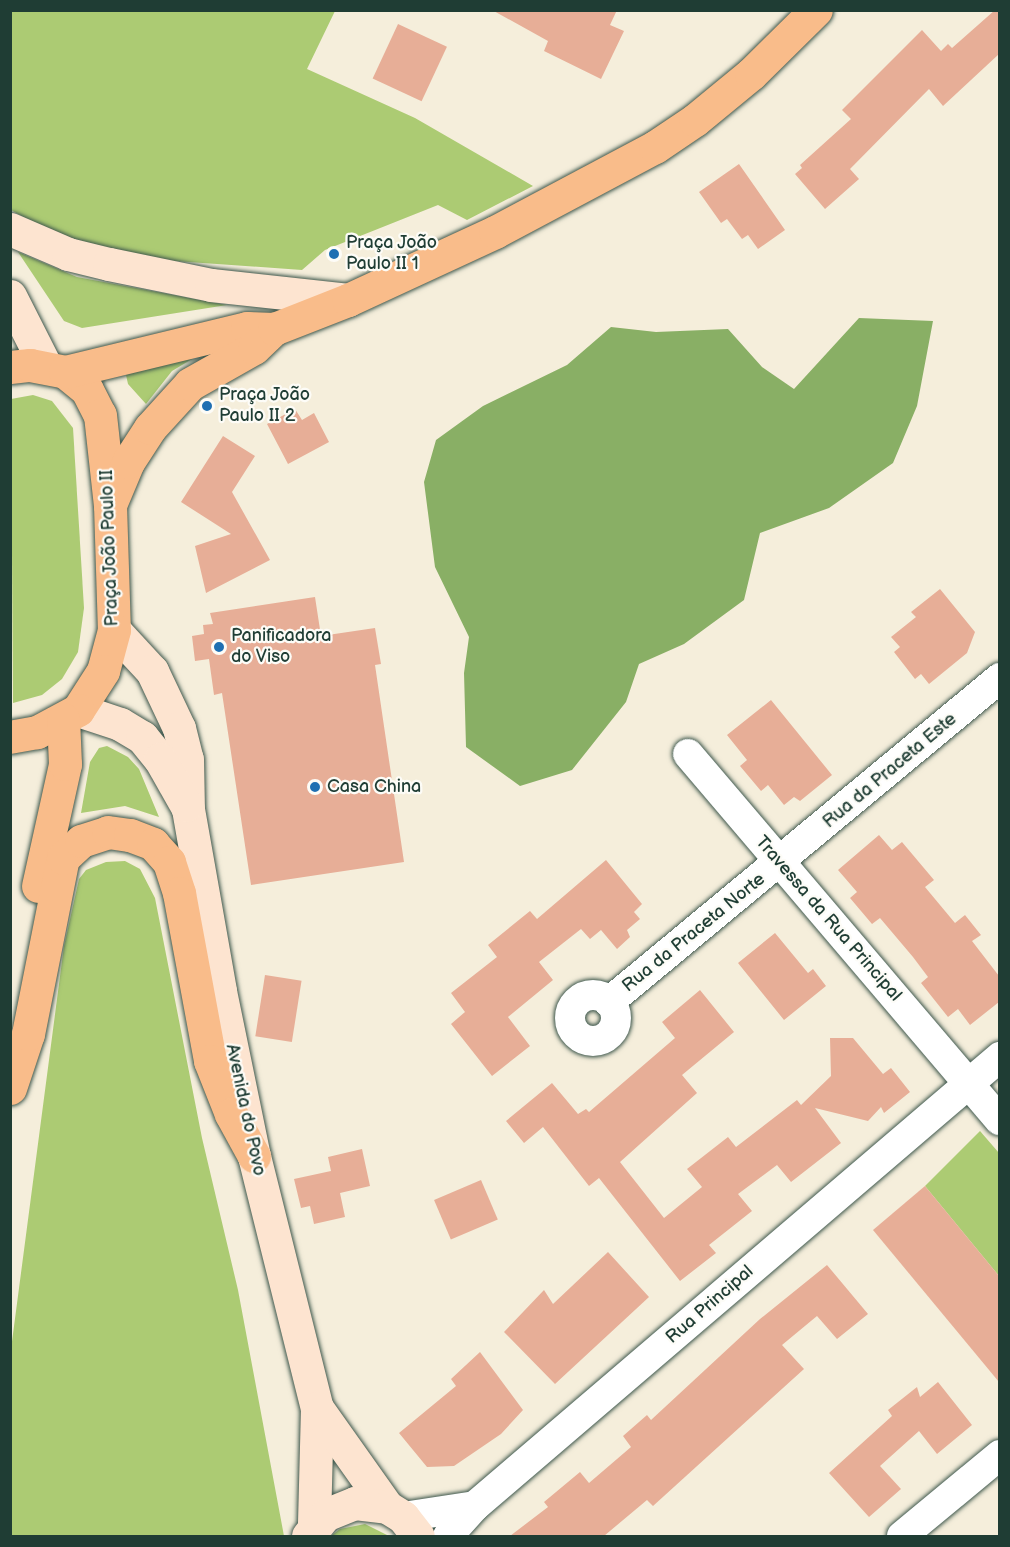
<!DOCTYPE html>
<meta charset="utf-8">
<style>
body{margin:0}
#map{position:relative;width:1010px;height:1547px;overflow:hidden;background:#f5eedb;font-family:"Balsamiq Sans",sans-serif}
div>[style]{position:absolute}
.green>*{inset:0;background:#accb73}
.forest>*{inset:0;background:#89af65}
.building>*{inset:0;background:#e7ae97;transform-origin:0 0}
.roads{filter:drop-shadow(0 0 2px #3f584d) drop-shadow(0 0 2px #3f584d)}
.street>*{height:30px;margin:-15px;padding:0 15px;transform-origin:15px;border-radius:15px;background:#fff}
.street>.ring{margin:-15px;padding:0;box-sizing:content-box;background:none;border:30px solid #fff;border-radius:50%}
.secondary>*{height:33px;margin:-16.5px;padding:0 16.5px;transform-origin:16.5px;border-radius:16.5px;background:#fde4d0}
.primary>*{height:33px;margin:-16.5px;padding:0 16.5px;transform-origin:16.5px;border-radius:16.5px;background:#f9bc8a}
.dots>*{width:16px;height:16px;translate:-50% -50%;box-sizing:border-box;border:3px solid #fdfcf7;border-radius:50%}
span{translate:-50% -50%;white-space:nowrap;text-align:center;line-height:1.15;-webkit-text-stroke:4.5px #fdfcf7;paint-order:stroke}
.poi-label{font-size:18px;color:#1f3d34}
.left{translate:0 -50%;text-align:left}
.street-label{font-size:18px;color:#1f3d34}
.frame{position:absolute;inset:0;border:12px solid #1f3d34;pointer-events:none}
</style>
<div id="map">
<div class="green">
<i style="clip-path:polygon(11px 10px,335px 11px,307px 69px,415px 118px,533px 186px,467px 220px,438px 205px,325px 250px,302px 270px,146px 259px,50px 232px,11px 210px)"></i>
<i style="clip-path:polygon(18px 252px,77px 277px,227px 305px,82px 328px,64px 321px)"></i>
<i style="clip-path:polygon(187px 353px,192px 359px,172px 371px,146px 404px,128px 384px,126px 375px)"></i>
<i style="clip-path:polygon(33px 395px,52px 401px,73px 428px,84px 608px,78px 652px,62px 679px,42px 695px,13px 703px,11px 399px)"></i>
<i style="clip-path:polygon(107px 746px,128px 757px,139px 769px,159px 817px,125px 806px,81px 813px,90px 762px,99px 748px)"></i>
<i style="clip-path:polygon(125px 861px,140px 869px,155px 898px,202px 1138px,238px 1290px,284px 1536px,11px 1536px,11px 1349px,64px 946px,79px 879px,86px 870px,106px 862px)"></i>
<i style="clip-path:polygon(980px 1131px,999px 1153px,999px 1276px,925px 1186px)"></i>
<i style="clip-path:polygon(365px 1524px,389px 1536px,331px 1536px,340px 1529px)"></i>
</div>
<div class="forest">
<i style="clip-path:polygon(859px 318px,933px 321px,917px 406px,893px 463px,829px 508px,760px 533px,744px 600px,684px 644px,639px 664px,626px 702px,572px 770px,520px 786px,466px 747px,464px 673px,469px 637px,435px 567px,424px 482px,436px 440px,483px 406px,567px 365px,611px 327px,656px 332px,728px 329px,762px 367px,794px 389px)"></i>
</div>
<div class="building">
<i style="clip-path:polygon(492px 10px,617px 10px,610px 25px,624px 31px,601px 79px,544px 51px,548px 41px)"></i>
<i style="clip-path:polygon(995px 10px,999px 10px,999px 54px,943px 106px,929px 89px,850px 169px,859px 179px,825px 209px,795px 174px,802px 168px,800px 165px,851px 119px,842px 110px,922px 30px,941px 51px,948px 44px,952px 48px)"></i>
<i style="left:398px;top:24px;width:54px;height:60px;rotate:25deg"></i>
<i style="clip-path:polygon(739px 164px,785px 230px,758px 249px,748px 235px,742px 239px,727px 219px,721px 223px,699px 192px)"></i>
<i style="clip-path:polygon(295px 409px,302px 420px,314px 413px,329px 442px,288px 464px,267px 424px)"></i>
<i style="clip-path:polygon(223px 436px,255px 456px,232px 492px,270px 560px,206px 593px,195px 546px,231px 534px,181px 502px)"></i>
<i style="clip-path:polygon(940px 589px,975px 632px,967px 653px,929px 684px,921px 674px,915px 679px,894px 652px,900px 647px,891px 637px,916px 617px,911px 612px)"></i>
<i style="clip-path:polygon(315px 597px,321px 636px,375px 628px,381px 664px,375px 665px,404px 862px,251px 885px,222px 693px,214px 695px,209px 659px,195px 661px,192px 636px,204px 634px,203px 625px,213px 624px,210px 613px)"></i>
<i style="clip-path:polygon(771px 700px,832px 775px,800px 801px,794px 797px,784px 805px,768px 785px,761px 791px,740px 766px,747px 760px,727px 735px)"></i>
<i style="clip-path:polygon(879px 835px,892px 850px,902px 842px,934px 880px,925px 887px,955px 923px,965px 915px,981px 935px,972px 941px,999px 976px,999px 1002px,970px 1025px,958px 1009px,948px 1017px,921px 983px,928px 977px,913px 957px,880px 918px,872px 924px,850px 898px,857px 892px,838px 870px)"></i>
<i style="clip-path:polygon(606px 860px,642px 904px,634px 912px,640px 919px,627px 930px,630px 937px,617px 949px,601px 930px,590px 939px,581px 929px,539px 962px,553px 980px,508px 1017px,530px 1046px,492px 1076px,451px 1024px,465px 1012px,451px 993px,497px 957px,488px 945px,530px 911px,537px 919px)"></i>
<i style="clip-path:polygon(775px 933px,808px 973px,813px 969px,826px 986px,784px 1020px,738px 963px)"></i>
<i style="left:265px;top:975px;width:37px;height:62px;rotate:9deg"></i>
<i style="clip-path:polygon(700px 990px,734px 1032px,682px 1075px,697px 1093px,620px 1162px,664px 1218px,702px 1187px,687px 1169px,728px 1137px,736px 1147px,797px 1100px,801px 1105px,831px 1076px,830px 1038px,853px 1038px,883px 1074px,891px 1068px,910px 1092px,884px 1113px,881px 1107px,868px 1121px,815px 1108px,841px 1143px,791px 1182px,777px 1165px,738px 1194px,752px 1211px,709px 1245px,716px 1253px,680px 1281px,599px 1178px,589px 1186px,543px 1127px,524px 1143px,506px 1121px,552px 1083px,578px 1114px,586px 1109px,589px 1112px,675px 1038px,662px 1022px)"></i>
<i style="clip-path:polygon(362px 1149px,370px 1186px,340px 1193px,345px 1217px,314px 1224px,310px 1206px,301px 1208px,294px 1179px,331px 1171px,328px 1157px)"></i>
<i style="left:481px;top:1180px;width:43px;height:51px;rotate:67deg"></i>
<i style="clip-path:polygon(925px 1186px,999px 1276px,999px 1382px,873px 1230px)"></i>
<i style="clip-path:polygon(608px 1252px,649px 1297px,555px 1384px,504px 1332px,544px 1290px,553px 1304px)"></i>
<i style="clip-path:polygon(827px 1265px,868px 1314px,837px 1339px,817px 1316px,782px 1345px,804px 1369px,653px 1506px,647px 1500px,604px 1536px,510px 1536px,548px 1507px,544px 1502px,580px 1472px,589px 1483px,631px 1447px,623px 1436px,647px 1415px,651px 1420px,760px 1319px)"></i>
<i style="clip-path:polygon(480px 1352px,523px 1410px,501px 1434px,454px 1466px,427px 1467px,399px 1433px,456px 1386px,451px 1379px)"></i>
<i style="clip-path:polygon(938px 1382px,972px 1425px,937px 1454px,919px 1431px,880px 1466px,901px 1489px,869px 1517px,829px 1473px,892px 1416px,888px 1410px,917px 1387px,920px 1397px)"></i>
</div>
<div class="roads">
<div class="street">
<i style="left:688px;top:754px;width:481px;rotate:49.6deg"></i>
<i class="ring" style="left:570px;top:995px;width:16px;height:16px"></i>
<i style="left:609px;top:1002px;width:508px;rotate:-39.65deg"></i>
<i style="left:403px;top:1517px;width:73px;rotate:-8.7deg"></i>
<i style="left:448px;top:1536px;width:40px;rotate:-48deg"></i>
<i style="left:475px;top:1506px;width:691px;rotate:-40.54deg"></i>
<i style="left:902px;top:1536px;width:127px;rotate:-39.6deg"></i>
</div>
<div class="secondary">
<i style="left:10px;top:229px;width:63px;rotate:23.3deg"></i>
<i style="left:68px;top:254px;width:42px;rotate:13.7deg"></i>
<i style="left:109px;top:264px;width:104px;rotate:11.6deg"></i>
<i style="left:211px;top:285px;width:138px;rotate:6.2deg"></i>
<i style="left:10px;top:296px;width:80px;rotate:63.1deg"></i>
<i style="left:114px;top:630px;width:56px;rotate:47.2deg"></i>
<i style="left:152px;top:671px;width:63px;rotate:64.7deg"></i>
<i style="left:179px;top:728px;width:32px;rotate:76deg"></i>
<i style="left:187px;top:759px;width:50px;rotate:88.9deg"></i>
<i style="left:188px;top:809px;width:185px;rotate:80deg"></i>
<i style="left:220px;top:991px;width:168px;rotate:78.4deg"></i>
<i style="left:254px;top:1156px;width:260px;rotate:76deg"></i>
<i style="left:317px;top:1408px;width:118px;rotate:91.5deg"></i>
<i style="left:78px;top:710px;width:44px;rotate:18.4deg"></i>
<i style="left:120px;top:724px;width:26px;rotate:31deg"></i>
<i style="left:142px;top:737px;width:28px;rotate:51deg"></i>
<i style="left:160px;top:759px;width:53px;rotate:60.5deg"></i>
<i style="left:317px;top:1408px;width:121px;rotate:54.7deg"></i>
<i style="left:308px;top:1536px;width:27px;rotate:-51deg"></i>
<i style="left:325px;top:1515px;width:32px;rotate:-22deg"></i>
<i style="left:355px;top:1503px;width:32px;rotate:7deg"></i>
<i style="left:387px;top:1507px;width:19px;rotate:32deg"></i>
<i style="left:403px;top:1517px;width:24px;rotate:52deg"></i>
</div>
<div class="primary">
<i style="left:10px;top:367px;width:20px;rotate:-6deg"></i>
<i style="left:30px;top:365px;width:36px;rotate:11deg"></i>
<i style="left:65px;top:372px;width:28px;rotate:39deg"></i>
<i style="left:87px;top:390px;width:28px;rotate:63deg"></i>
<i style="left:100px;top:415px;width:91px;rotate:83.7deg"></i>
<i style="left:110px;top:505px;width:125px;rotate:88.2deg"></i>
<i style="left:114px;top:630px;width:42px;rotate:105deg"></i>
<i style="left:103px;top:671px;width:46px;rotate:122.7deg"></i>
<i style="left:78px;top:710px;width:47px;rotate:151.8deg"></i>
<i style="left:37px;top:732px;width:27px;rotate:170deg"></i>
<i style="left:65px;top:372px;width:187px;rotate:-13.6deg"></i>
<i style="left:247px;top:328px;width:27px;rotate:2deg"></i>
<i style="left:110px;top:505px;width:47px;rotate:-67.3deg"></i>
<i style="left:128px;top:462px;width:40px;rotate:-57.1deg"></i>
<i style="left:150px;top:428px;width:59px;rotate:-47.7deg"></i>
<i style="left:190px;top:384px;width:73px;rotate:-29.4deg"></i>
<i style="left:254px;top:348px;width:28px;rotate:-44deg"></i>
<i style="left:274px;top:329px;width:79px;rotate:-21.4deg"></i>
<i style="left:348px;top:300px;width:162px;rotate:-24.8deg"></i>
<i style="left:495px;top:232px;width:181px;rotate:-28deg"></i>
<i style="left:655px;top:147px;width:48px;rotate:-34deg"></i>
<i style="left:695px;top:120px;width:72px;rotate:-39.4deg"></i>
<i style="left:751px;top:74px;width:91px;rotate:-44.6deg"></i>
<i style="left:38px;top:886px;width:125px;rotate:-77.5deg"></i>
<i style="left:65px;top:764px;width:45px;rotate:-92.5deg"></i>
<i style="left:10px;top:1088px;width:57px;rotate:-71.6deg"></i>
<i style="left:28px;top:1034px;width:179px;rotate:-78.8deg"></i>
<i style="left:63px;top:858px;width:25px;rotate:-43deg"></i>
<i style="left:81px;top:841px;width:28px;rotate:-18deg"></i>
<i style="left:108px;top:832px;width:22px;rotate:8deg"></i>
<i style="left:130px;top:835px;width:25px;rotate:21deg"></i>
<i style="left:153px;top:844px;width:24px;rotate:48deg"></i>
<i style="left:169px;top:862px;width:33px;rotate:72deg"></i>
<i style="left:179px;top:893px;width:171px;rotate:79.5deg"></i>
<i style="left:210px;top:1061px;width:57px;rotate:68.4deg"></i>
<i style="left:231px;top:1114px;width:48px;rotate:61.3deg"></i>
</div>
</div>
<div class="dots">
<i style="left:334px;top:254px;background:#1f6fb2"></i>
<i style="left:207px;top:406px;background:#1f6fb2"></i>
<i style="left:219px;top:647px;background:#1f6fb2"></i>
<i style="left:315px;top:787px;background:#1f6fb2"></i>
</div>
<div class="poi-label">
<span class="left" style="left:346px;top:254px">Praça João<br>Paulo II 1</span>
<span class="left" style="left:219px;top:406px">Praça João<br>Paulo II 2</span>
<span class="left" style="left:231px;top:647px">Panificadora<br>do Viso</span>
<span class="left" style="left:327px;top:787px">Casa China</span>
</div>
<div class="street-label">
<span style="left:110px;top:548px;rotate:-92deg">Praça João Paulo II</span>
<span style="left:890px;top:771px;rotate:-40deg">Rua da Praceta Este</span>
<span style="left:828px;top:919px;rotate:49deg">Travessa da Rua Principal</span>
<span style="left:694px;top:933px;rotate:-39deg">Rua da Praceta Norte</span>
<span style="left:245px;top:1110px;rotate:78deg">Avenida do Povo</span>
<span style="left:710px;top:1305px;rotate:-41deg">Rua Principal</span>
</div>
<div class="frame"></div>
</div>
